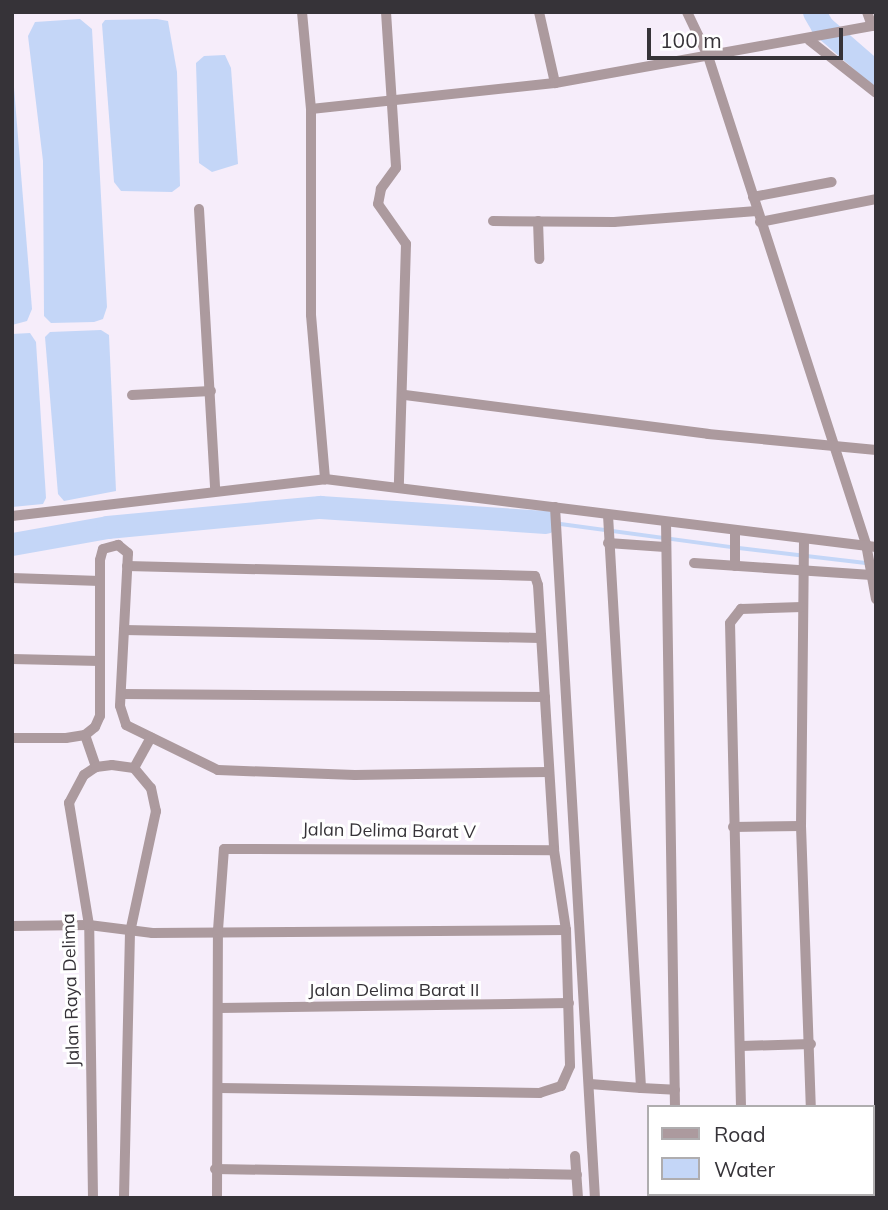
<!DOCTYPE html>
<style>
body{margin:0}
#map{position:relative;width:888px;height:1210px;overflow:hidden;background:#f6edfa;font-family:Mulish,sans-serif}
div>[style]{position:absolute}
.water>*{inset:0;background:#c4d6f7}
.stream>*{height:3.5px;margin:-1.75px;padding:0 1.75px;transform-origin:1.75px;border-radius:1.75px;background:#c4d6f7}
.river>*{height:23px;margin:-11.5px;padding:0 11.5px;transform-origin:11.5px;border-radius:11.5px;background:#c4d6f7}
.street>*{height:10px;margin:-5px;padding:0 5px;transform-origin:5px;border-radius:5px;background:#ac9a9e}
span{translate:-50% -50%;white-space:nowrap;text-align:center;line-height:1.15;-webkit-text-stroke:6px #fff;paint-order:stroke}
.street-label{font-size:18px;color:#363338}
.frame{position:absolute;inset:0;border:14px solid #363338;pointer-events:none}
.legend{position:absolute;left:647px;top:1105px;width:228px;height:91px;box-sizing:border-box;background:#fff;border:2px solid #afadaf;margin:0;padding:9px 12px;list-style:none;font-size:21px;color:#363338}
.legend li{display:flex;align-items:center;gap:14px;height:35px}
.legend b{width:35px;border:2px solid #afadaf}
.scale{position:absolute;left:647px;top:28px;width:196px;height:32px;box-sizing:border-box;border:4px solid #363338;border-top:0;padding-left:9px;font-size:21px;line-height:24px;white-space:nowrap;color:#363338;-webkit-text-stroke:5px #fff;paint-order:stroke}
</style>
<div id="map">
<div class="water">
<i style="clip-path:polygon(80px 19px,92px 29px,107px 307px,103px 319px,94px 322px,51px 323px,44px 316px,43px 161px,28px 36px,35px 22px)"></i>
<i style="clip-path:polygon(157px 19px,168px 21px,177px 72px,180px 186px,172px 192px,121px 191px,114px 182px,102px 24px,105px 20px)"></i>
<i style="clip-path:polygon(225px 55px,231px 68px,238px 164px,212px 172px,199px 163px,196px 63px,204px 56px)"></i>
<i style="clip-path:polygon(12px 63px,32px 309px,27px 321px,12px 325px)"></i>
<i style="clip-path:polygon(101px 330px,109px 335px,116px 491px,64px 501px,58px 494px,45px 337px,50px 332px)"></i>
<i style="clip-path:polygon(30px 333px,36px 342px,46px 498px,43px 504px,12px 507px,12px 334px)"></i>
</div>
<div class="stream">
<i style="left:546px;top:522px;width:187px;rotate:7.7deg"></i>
<i style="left:739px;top:548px;width:138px;rotate:6.7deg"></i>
</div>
<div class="river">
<i style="left:814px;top:12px;width:16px;rotate:60deg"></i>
<i style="left:822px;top:26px;width:72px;rotate:41deg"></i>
<i style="left:12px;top:544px;width:97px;rotate:-10.1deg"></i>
<i style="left:107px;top:527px;width:214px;rotate:-5.4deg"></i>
<i style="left:320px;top:507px;width:226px;rotate:3.8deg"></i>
</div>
<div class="street">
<i style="left:302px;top:12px;width:97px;rotate:84.7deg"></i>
<i style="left:311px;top:109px;width:206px;rotate:90deg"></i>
<i style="left:311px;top:315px;width:165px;rotate:85.1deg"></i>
<i style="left:386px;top:12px;width:156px;rotate:86.3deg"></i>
<i style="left:396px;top:168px;width:26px;rotate:126deg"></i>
<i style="left:381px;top:189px;width:15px;rotate:101deg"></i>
<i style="left:378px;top:204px;width:49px;rotate:55deg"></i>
<i style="left:406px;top:244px;width:241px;rotate:91.7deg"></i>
<i style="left:539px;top:12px;width:73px;rotate:77.3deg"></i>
<i style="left:687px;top:12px;width:49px;rotate:64.5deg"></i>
<i style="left:708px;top:56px;width:513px;rotate:72.06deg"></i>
<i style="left:866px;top:544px;width:56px;rotate:79.7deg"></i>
<i style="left:867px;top:12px;width:15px;rotate:70deg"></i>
<i style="left:809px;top:40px;width:85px;rotate:38.3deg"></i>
<i style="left:311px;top:109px;width:245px;rotate:-6.1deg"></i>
<i style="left:555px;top:83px;width:326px;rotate:-10.2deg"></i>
<i style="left:753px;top:197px;width:80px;rotate:-10.8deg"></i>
<i style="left:199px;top:209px;width:281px;rotate:86.7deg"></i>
<i style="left:493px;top:221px;width:121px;rotate:0.5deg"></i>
<i style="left:614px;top:222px;width:143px;rotate:-4.4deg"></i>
<i style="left:538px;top:221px;width:38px;rotate:88deg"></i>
<i style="left:760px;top:222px;width:118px;rotate:-11.2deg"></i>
<i style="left:132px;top:395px;width:79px;rotate:-2.9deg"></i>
<i style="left:405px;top:395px;width:305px;rotate:7.3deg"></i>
<i style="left:708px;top:434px;width:169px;rotate:5.4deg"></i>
<i style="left:555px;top:507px;width:692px;rotate:86.69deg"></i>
<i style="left:608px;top:515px;width:574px;rotate:86.7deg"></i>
<i style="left:641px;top:1088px;width:34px;rotate:3deg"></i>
<i style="left:12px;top:516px;width:315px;rotate:-6.7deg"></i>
<i style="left:325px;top:479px;width:555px;rotate:7.04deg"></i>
<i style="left:666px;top:522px;width:585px;rotate:89.12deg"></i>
<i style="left:804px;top:540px;width:286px;rotate:90.6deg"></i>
<i style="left:801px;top:826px;width:281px;rotate:88deg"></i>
<i style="left:608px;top:543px;width:57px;rotate:4deg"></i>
<i style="left:694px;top:563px;width:178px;rotate:3.9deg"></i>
<i style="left:127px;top:566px;width:408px;rotate:1.4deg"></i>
<i style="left:535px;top:576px;width:9px;rotate:72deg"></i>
<i style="left:538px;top:585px;width:265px;rotate:86.5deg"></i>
<i style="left:554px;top:850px;width:81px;rotate:81.5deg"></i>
<i style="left:566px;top:930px;width:136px;rotate:88.3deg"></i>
<i style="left:570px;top:1066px;width:22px;rotate:114deg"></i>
<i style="left:561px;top:1086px;width:22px;rotate:162deg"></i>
<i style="left:540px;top:1093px;width:321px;rotate:-179.1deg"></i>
<i style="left:735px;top:566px;width:36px;rotate:-90deg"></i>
<i style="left:12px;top:578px;width:88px;rotate:2deg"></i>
<i style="left:124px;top:630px;width:417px;rotate:1.1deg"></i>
<i style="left:12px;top:659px;width:88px;rotate:1.3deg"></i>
<i style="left:121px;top:694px;width:424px;rotate:0.4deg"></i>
<i style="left:85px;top:735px;width:34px;rotate:71deg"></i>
<i style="left:12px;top:738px;width:54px"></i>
<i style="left:66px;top:738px;width:19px;rotate:-9deg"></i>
<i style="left:85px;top:735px;width:13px;rotate:-39deg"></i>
<i style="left:95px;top:727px;width:12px;rotate:-66deg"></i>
<i style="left:100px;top:716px;width:156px;rotate:-90deg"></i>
<i style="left:100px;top:560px;width:11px;rotate:-75deg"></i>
<i style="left:103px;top:549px;width:16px;rotate:-15deg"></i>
<i style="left:118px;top:545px;width:13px;rotate:39deg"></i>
<i style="left:128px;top:553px;width:153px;rotate:93deg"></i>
<i style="left:120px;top:706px;width:20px;rotate:72deg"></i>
<i style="left:126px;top:725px;width:102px;rotate:26.1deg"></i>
<i style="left:218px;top:770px;width:137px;rotate:2.1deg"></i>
<i style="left:355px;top:775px;width:194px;rotate:-0.9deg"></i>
<i style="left:134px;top:768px;width:35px;rotate:-61deg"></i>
<i style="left:733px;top:827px;width:68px;rotate:-0.8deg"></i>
<i style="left:12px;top:926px;width:77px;rotate:-0.7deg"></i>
<i style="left:89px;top:925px;width:64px;rotate:7.2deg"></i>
<i style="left:152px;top:933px;width:414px;rotate:-0.4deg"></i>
<i style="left:219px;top:1008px;width:350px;rotate:-0.8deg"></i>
<i style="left:741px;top:1046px;width:70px;rotate:-1.6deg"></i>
<i style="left:590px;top:1084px;width:51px;rotate:4.5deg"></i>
<i style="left:741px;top:1107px;width:484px;rotate:-91.3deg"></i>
<i style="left:730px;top:623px;width:18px;rotate:-52deg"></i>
<i style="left:741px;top:609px;width:61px;rotate:-1.9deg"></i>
<i style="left:575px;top:1156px;width:42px;rotate:85.9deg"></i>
<i style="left:215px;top:1169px;width:362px;rotate:0.9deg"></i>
<i style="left:676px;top:1194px;width:4px;rotate:90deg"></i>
<i style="left:93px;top:1198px;width:273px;rotate:-90.8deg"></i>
<i style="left:89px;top:925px;width:124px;rotate:-99.3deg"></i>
<i style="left:69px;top:803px;width:32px;rotate:-62deg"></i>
<i style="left:84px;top:775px;width:14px;rotate:-34deg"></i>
<i style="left:96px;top:767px;width:16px;rotate:-7deg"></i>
<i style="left:112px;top:765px;width:22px;rotate:8deg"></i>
<i style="left:134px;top:768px;width:26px;rotate:50deg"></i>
<i style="left:151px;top:788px;width:24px;rotate:78deg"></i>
<i style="left:156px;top:811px;width:124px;rotate:102.1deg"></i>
<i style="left:130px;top:932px;width:266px;rotate:91.3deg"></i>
<i style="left:217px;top:1198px;width:268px;rotate:-89.8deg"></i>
<i style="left:218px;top:930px;width:81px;rotate:-85.8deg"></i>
<i style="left:224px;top:849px;width:330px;rotate:0.2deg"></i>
<i style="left:742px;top:1198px;width:4px;rotate:-90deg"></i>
<i style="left:810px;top:1198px;width:4px;rotate:-90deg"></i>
</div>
<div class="street-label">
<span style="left:389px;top:831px;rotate:1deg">Jalan Delima Barat V</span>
<span style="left:71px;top:990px;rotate:-92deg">Jalan Raya Delima</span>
<span style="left:394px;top:990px">Jalan Delima Barat II</span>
</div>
<div class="frame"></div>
<ul class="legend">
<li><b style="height:9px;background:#ac9a9e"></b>Road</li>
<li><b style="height:19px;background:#c4d6f7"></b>Water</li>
</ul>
<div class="scale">100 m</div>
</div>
